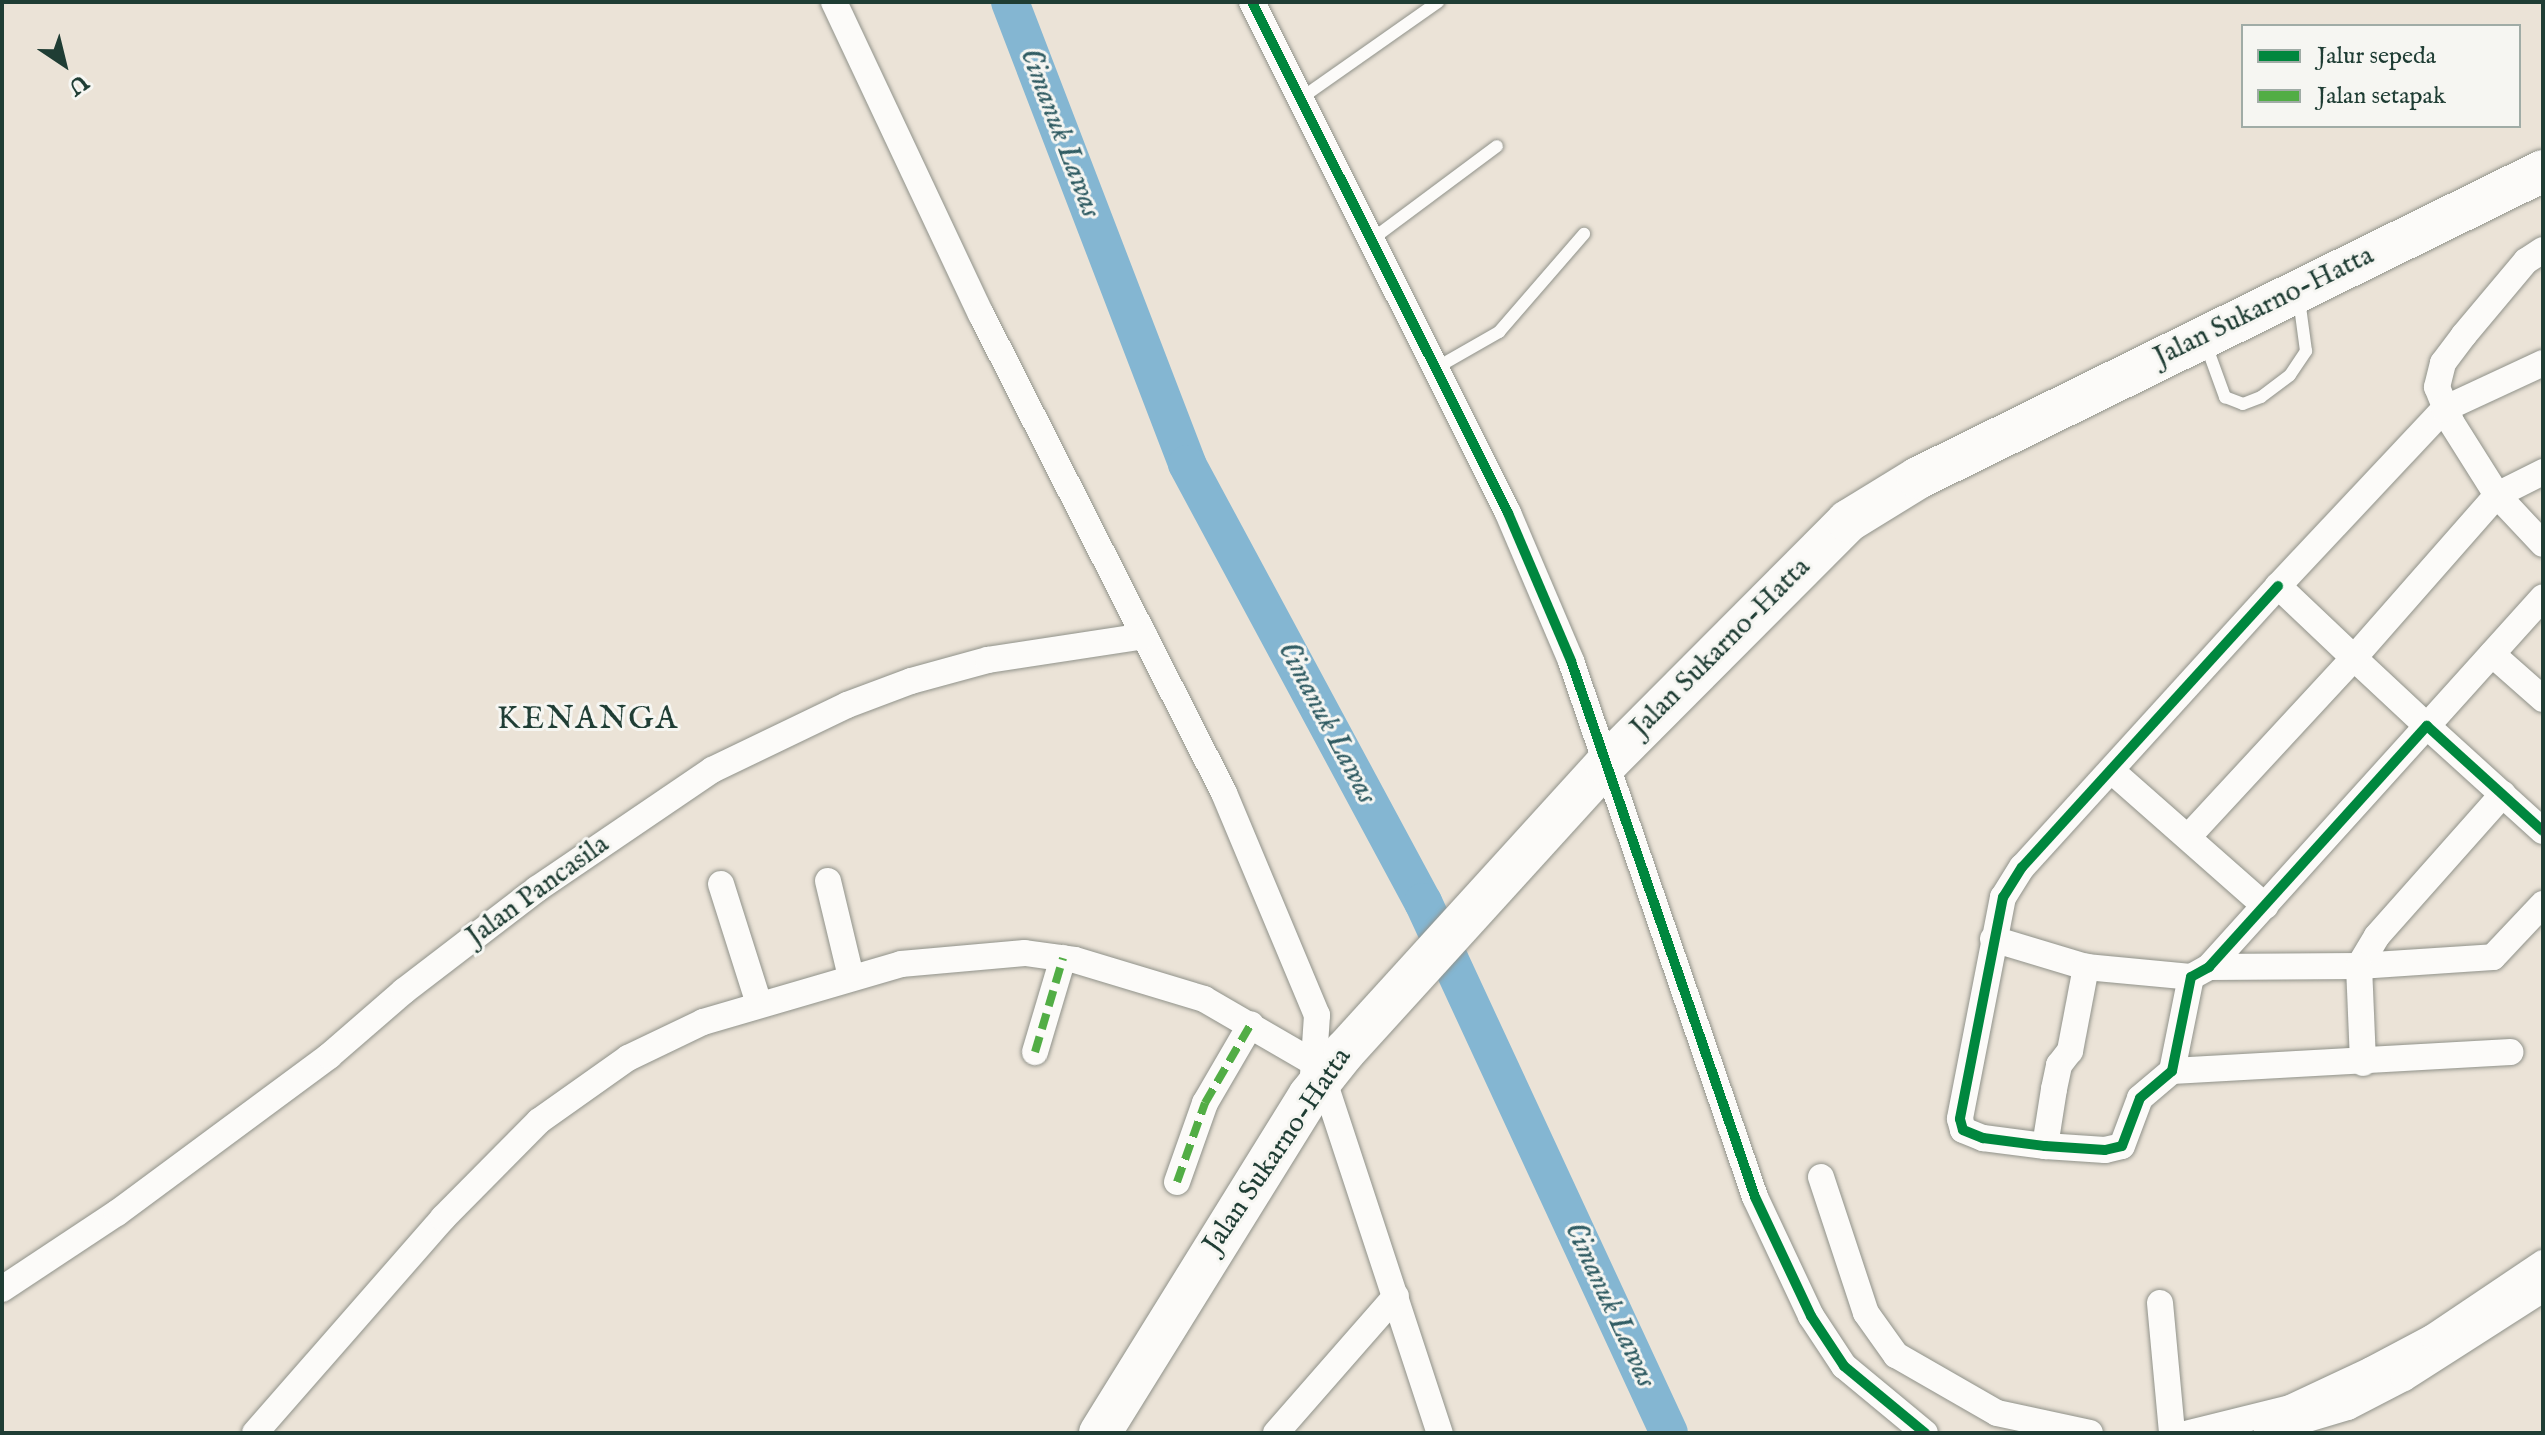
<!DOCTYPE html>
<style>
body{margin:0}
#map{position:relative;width:2545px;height:1435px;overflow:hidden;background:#ebe3d7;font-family:"IM FELL English",serif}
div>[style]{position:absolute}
.river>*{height:38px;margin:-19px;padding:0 19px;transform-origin:19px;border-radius:19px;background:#84b6d2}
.roads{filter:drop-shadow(0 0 2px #90928a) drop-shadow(0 0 2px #90928a)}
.service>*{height:12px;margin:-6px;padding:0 6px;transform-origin:6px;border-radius:6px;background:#fcfbf9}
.minor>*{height:26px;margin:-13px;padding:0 13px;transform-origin:13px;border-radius:13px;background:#fcfbf9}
.trunk>*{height:42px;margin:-21px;padding:0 21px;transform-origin:21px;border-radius:21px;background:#fcfbf9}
.quiet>*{height:8px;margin-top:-4px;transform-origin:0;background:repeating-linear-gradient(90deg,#52ad45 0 16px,transparent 0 24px)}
.cycleway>*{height:10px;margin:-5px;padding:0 5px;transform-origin:5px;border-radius:5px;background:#00873e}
span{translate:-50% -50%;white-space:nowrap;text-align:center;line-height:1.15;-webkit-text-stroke:6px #f6f6f2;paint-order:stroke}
.street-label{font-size:28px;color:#1f3d34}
.water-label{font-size:30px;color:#305c63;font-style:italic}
.quarter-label{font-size:32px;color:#1f3d34;letter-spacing:2px}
.frame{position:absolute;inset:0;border:4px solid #1f3d34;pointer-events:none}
.legend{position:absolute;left:2241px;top:24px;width:280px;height:104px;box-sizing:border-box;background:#f6f6f2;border:2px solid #a0aca6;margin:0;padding:10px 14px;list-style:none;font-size:24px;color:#1f3d34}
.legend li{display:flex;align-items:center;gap:16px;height:40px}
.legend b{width:40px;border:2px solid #a0aca6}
.north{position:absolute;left:24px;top:24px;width:80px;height:80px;-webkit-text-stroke:6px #f6f6f2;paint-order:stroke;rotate:145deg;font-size:22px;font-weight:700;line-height:32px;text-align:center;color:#1f3d34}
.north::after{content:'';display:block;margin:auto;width:28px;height:36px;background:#1f3d34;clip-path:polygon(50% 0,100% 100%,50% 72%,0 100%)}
</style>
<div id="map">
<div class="river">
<i style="left:1010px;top:2px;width:495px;rotate:69deg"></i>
<i style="left:1187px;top:464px;width:498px;rotate:61.7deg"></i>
<i style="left:1423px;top:902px;width:585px;rotate:65.14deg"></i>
</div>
<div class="roads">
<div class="service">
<i style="left:1300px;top:99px;width:169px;rotate:-35.1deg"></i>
<i style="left:1371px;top:240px;width:157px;rotate:-36.7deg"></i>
<i style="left:2205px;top:342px;width:59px;rotate:70deg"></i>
<i style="left:2225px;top:397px;width:19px;rotate:21deg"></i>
<i style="left:2243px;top:404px;width:19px;rotate:-21deg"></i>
<i style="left:2261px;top:397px;width:36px;rotate:-37deg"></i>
<i style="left:2290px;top:375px;width:29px;rotate:-56deg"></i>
<i style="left:2306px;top:351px;width:52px;rotate:-97.7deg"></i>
<i style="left:1436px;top:368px;width:73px;rotate:-29.7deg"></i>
<i style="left:1499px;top:332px;width:130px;rotate:-49.1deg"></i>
</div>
<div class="minor">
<i style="left:834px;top:2px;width:345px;rotate:64.8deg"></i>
<i style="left:981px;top:314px;width:537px;rotate:63.1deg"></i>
<i style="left:1224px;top:793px;width:241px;rotate:67.3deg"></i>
<i style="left:1317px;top:1015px;width:61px;rotate:93.8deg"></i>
<i style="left:1252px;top:2px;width:572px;rotate:63.39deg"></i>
<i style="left:1508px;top:513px;width:161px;rotate:66.9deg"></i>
<i style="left:1571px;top:661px;width:567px;rotate:71.05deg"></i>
<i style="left:1755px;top:1197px;width:132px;rotate:64.8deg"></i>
<i style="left:1811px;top:1316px;width:60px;rotate:56.6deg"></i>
<i style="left:1844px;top:1366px;width:105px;rotate:39.6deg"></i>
<i style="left:2543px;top:250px;width:20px;rotate:147deg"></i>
<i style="left:2526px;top:261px;width:97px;rotate:130deg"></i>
<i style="left:2464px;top:335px;width:35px;rotate:127deg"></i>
<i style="left:2443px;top:363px;width:25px;rotate:104deg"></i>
<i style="left:2437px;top:387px;width:38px;rotate:68deg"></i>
<i style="left:2451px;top:422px;width:86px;rotate:57.8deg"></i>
<i style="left:2497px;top:495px;width:67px;rotate:46.8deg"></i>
<i style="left:2543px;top:472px;width:51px;rotate:153.4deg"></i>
<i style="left:2497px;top:495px;width:217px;rotate:131.3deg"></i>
<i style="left:2354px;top:658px;width:100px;rotate:43deg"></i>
<i style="left:2427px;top:726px;width:173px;rotate:-48deg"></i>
<i style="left:2278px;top:586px;width:380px;rotate:132.3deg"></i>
<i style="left:2022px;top:867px;width:36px;rotate:122deg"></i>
<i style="left:2003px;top:897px;width:226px;rotate:101deg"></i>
<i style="left:1960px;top:1119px;width:11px;rotate:75deg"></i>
<i style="left:1963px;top:1130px;width:22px;rotate:22deg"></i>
<i style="left:1983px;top:1138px;width:63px;rotate:7.4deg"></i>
<i style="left:2045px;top:1146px;width:60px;rotate:3.8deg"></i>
<i style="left:2105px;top:1150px;width:17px;rotate:-13deg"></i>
<i style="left:2122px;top:1146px;width:51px;rotate:-69.4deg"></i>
<i style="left:2140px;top:1098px;width:42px;rotate:-40.2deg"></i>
<i style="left:2172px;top:1071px;width:96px;rotate:-78.6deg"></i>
<i style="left:2191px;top:977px;width:21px;rotate:-29deg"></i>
<i style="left:2209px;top:967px;width:325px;rotate:-47.9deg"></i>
<i style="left:2427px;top:726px;width:156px;rotate:42.2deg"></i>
<i style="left:2492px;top:654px;width:68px;rotate:41.4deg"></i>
<i style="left:2113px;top:772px;width:203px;rotate:41.4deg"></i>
<i style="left:2503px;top:794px;width:190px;rotate:131.6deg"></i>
<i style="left:2377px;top:936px;width:35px;rotate:121deg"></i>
<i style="left:2359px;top:966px;width:134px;rotate:-3.8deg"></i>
<i style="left:2493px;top:957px;width:73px;rotate:-46.7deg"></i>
<i style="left:2189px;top:836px;width:243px;rotate:-47.2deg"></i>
<i style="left:2354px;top:658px;width:105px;rotate:-136.5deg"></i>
<i style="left:2278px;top:586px;width:243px;rotate:-46.8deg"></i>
<i style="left:2444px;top:409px;width:109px;rotate:-24.9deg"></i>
<i style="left:828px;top:881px;width:99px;rotate:76.5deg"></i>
<i style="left:721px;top:884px;width:126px;rotate:72.4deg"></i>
<i style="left:1993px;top:939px;width:97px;rotate:16.8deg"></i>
<i style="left:2086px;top:967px;width:105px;rotate:5.4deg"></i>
<i style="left:2209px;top:967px;width:150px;rotate:-0.4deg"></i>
<i style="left:2359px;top:966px;width:97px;rotate:87.6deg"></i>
<i style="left:1035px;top:1052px;width:98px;rotate:-73.4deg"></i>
<i style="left:2172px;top:1071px;width:339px;rotate:-3.2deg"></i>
<i style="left:1323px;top:1078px;width:374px;rotate:71.8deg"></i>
<i style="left:2045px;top:1146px;width:58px;rotate:-81deg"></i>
<i style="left:2054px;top:1089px;width:25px;rotate:-78deg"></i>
<i style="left:2059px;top:1065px;width:18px;rotate:-52deg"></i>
<i style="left:2070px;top:1051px;width:86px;rotate:-79.2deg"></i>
<i style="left:1821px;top:1177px;width:143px;rotate:71.7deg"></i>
<i style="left:1866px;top:1313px;width:52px;rotate:54.5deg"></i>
<i style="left:1896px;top:1355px;width:116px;rotate:29.9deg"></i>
<i style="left:1997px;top:1413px;width:95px;rotate:12.1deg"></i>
<i style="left:1177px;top:1182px;width:84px;rotate:-70.5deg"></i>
<i style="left:1205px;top:1103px;width:91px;rotate:-59.8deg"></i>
<i style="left:2px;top:1289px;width:138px;rotate:-33.5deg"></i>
<i style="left:117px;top:1213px;width:264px;rotate:-36.5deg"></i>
<i style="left:329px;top:1056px;width:99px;rotate:-40.9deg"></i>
<i style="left:404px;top:991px;width:168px;rotate:-37.5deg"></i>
<i style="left:537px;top:889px;width:212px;rotate:-34.2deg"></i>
<i style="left:712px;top:770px;width:150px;rotate:-25.7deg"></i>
<i style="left:847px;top:705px;width:68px;rotate:-20.6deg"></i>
<i style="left:911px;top:681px;width:80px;rotate:-15.3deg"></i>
<i style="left:988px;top:660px;width:158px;rotate:-8.7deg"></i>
<i style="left:2160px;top:1303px;width:131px;rotate:84.7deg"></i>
<i style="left:2267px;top:1431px;width:84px;rotate:-16.5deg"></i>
<i style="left:2348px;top:1407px;width:63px;rotate:-27.4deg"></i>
<i style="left:2404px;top:1378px;width:165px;rotate:-32.6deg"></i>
<i style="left:255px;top:1433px;width:286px;rotate:-48.8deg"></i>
<i style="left:443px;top:1218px;width:136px;rotate:-45.3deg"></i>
<i style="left:539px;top:1121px;width:109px;rotate:-35.3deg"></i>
<i style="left:628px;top:1058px;width:83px;rotate:-25.6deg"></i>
<i style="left:703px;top:1022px;width:206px;rotate:-16.3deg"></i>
<i style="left:901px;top:964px;width:124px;rotate:-5.1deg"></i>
<i style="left:1025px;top:953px;width:50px;rotate:8deg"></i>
<i style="left:1075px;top:960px;width:135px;rotate:16.8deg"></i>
<i style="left:1204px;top:999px;width:129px;rotate:30.1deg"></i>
<i style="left:1276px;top:1433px;width:182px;rotate:-48.8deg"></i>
<i style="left:2189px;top:1433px;width:104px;rotate:-13.9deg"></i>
<i style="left:2290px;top:1408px;width:89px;rotate:-25.1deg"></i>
<i style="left:2371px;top:1370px;width:70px;rotate:-28deg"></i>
<i style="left:2433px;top:1337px;width:133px;rotate:-33.9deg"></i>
</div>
<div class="trunk">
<i style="left:1100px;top:1433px;width:397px;rotate:-58.2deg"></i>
<i style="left:1309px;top:1096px;width:58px;rotate:-51.3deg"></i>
<i style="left:1345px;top:1051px;width:388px;rotate:-47.7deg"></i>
<i style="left:1606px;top:764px;width:343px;rotate:-45.1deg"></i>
<i style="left:1848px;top:521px;width:82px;rotate:-31.6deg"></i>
<i style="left:1918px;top:478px;width:696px;rotate:-26.16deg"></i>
</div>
</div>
<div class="quiet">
<i style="left:1035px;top:1052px;width:98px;rotate:-73.4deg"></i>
<i style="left:1177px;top:1182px;width:84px;rotate:-70.5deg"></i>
<i style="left:1205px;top:1103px;width:91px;rotate:-59.8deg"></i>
</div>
<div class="cycleway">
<i style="left:1252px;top:2px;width:572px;rotate:63.39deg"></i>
<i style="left:1508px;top:513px;width:161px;rotate:66.9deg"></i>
<i style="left:1571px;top:661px;width:567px;rotate:71.05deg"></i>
<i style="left:1755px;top:1197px;width:132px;rotate:64.8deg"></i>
<i style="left:1811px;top:1316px;width:60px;rotate:56.6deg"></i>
<i style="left:1844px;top:1366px;width:105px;rotate:39.6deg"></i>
<i style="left:2278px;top:586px;width:380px;rotate:132.3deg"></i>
<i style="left:2022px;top:867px;width:36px;rotate:122deg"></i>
<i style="left:2003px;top:897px;width:226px;rotate:101deg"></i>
<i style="left:1960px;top:1119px;width:11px;rotate:75deg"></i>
<i style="left:1963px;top:1130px;width:22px;rotate:22deg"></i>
<i style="left:1983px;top:1138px;width:63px;rotate:7.4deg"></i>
<i style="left:2045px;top:1146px;width:60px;rotate:3.8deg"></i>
<i style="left:2105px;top:1150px;width:17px;rotate:-13deg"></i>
<i style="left:2122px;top:1146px;width:51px;rotate:-69.4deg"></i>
<i style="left:2140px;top:1098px;width:42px;rotate:-40.2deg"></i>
<i style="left:2172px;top:1071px;width:96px;rotate:-78.6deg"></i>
<i style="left:2191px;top:977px;width:21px;rotate:-29deg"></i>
<i style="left:2209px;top:967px;width:325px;rotate:-47.9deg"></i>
<i style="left:2427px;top:726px;width:156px;rotate:42.2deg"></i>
</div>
<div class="street-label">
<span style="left:2264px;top:307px;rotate:-26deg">Jalan Sukarno-Hatta</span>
<span style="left:1721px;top:648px;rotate:-45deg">Jalan Sukarno-Hatta</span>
<span style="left:538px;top:891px;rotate:-36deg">Jalan Pancasila</span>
<span style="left:1278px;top:1151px;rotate:-56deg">Jalan Sukarno-Hatta</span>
</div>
<div class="water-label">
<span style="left:1060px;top:133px;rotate:69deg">Cimanuk Lawas</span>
<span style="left:1327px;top:723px;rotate:62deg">Cimanuk Lawas</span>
<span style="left:1610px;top:1305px;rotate:65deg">Cimanuk Lawas</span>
</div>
<div class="quarter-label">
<span style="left:588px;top:720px">KENANGA</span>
</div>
<div class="frame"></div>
<ul class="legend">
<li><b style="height:10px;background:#00873e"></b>Jalur sepeda</li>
<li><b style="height:10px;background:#52ad45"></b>Jalan setapak</li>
</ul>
<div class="north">U</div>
</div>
